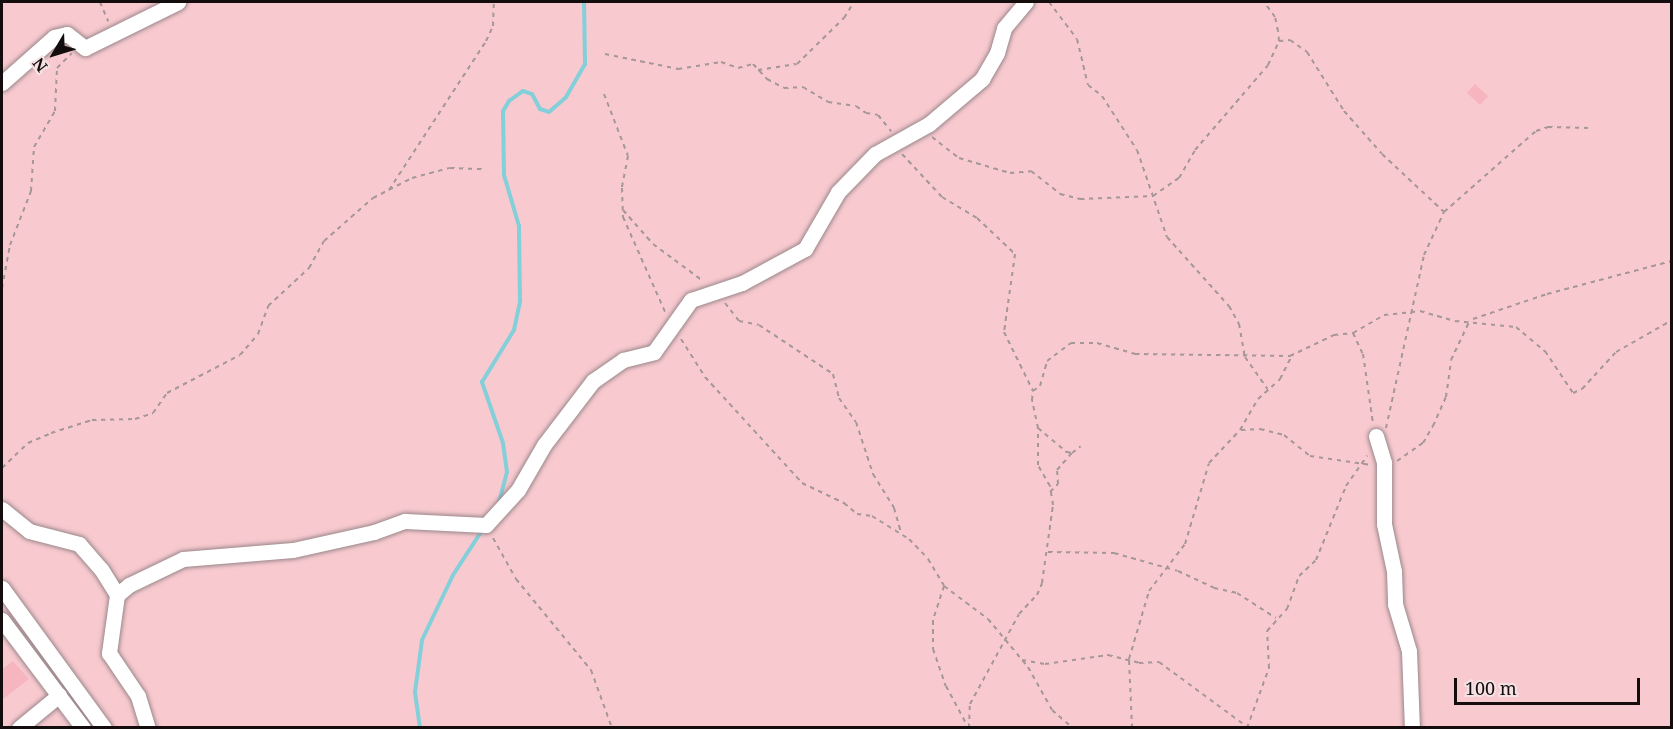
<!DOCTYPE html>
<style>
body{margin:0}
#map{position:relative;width:1673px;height:729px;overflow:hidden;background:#f6e2e4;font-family:"Noto Serif",serif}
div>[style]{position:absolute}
.green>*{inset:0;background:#f8cad0;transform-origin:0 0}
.stream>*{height:4px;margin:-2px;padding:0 2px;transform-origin:2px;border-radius:2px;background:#83cfda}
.building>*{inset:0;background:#f7b6bf;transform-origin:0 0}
.path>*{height:2px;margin-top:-1px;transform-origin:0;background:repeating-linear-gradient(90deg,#a59697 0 4.5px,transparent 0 9px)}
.roads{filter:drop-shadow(0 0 2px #9a878a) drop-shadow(0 0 2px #9a878a)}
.minor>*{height:15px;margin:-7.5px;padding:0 7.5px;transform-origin:7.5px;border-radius:7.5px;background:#fff}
span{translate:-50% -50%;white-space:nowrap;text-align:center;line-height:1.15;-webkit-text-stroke:4.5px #f6e2e4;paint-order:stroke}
.frame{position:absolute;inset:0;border:3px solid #130d0d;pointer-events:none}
.north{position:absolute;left:24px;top:24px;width:60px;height:60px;-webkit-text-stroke:4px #f6e2e4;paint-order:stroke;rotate:232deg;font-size:16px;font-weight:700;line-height:24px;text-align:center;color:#130d0d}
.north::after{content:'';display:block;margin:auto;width:21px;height:27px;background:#130d0d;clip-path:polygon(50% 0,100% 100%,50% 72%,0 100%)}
.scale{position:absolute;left:1454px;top:678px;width:186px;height:27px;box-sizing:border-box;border:3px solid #130d0d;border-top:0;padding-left:8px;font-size:18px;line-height:21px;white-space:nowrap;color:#130d0d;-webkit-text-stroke:4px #f6e2e4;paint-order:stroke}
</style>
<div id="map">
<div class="green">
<i style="left:2px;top:2px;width:1669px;height:725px"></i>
</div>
<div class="stream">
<i style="left:499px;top:502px;width:31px;rotate:-75deg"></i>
<i style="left:507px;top:472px;width:29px;rotate:-98deg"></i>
<i style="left:503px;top:443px;width:65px;rotate:-109deg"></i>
<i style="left:482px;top:382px;width:61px;rotate:-58.4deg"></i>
<i style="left:514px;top:330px;width:30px;rotate:-78deg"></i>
<i style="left:520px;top:301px;width:75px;rotate:-90.8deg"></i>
<i style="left:519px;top:226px;width:53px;rotate:-106.4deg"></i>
<i style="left:504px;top:175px;width:64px;rotate:-90.9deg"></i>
<i style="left:503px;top:111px;width:12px;rotate:-59deg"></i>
<i style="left:509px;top:101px;width:17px;rotate:-36deg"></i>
<i style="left:523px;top:91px;width:9px;rotate:18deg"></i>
<i style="left:532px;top:94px;width:17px;rotate:62deg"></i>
<i style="left:540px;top:109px;width:9px;rotate:18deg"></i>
<i style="left:549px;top:112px;width:23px;rotate:-41deg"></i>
<i style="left:566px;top:97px;width:38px;rotate:-60deg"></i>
<i style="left:585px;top:64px;width:62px;rotate:-90.9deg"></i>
<i style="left:420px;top:728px;width:36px;rotate:-98deg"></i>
<i style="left:415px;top:692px;width:52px;rotate:-82.3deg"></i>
<i style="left:422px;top:640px;width:72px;rotate:-64.5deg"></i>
<i style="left:453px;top:575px;width:55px;rotate:-56.9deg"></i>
</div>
<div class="building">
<i style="left:1475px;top:84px;width:18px;height:12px;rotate:43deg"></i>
<i style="clip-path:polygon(13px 661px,29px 679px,2px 700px,2px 669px)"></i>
</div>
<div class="path">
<i style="left:100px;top:2px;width:21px;rotate:67deg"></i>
<i style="left:1049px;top:2px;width:46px;rotate:52.9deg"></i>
<i style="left:1077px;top:39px;width:47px;rotate:76.6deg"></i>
<i style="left:1088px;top:85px;width:18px;rotate:38deg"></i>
<i style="left:1102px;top:96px;width:64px;rotate:57.1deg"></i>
<i style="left:1137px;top:150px;width:92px;rotate:71deg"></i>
<i style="left:1167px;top:237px;width:93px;rotate:48.1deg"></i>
<i style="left:1229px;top:306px;width:21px;rotate:61deg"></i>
<i style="left:1239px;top:324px;width:34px;rotate:80deg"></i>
<i style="left:1245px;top:357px;width:39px;rotate:55deg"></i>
<i style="left:1279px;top:41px;width:11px;rotate:-5deg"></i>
<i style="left:1290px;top:40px;width:21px;rotate:35deg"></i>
<i style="left:1307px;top:52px;width:70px;rotate:57.9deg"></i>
<i style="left:1344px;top:111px;width:57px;rotate:48.5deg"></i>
<i style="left:1382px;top:154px;width:85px;rotate:43.1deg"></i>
<i style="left:605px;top:54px;width:75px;rotate:11.6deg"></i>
<i style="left:678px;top:69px;width:44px;rotate:-9.2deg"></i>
<i style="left:721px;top:62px;width:18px;rotate:19deg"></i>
<i style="left:738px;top:68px;width:16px;rotate:-15deg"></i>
<i style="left:753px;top:64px;width:21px;rotate:47deg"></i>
<i style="left:767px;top:79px;width:19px;rotate:28deg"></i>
<i style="left:784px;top:88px;width:19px;rotate:-3deg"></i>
<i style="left:803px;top:87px;width:29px;rotate:31deg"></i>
<i style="left:828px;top:102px;width:28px;rotate:8deg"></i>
<i style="left:856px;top:106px;width:12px;rotate:35deg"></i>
<i style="left:866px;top:113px;width:12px;rotate:9deg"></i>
<i style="left:878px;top:115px;width:21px;rotate:51deg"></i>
<i style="left:758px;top:70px;width:39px;rotate:-9deg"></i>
<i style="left:797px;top:64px;width:66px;rotate:-44.4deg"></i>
<i style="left:844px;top:18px;width:19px;rotate:-58deg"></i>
<i style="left:604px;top:94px;width:66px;rotate:68.8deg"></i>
<i style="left:628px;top:156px;width:33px;rotate:101deg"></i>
<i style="left:622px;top:188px;width:29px;rotate:88deg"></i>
<i style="left:623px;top:217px;width:106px;rotate:66.1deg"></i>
<i style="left:932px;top:137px;width:34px;rotate:38deg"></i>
<i style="left:959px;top:158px;width:53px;rotate:16.4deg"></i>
<i style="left:1010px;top:173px;width:21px;rotate:-5deg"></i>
<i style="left:1031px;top:171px;width:37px;rotate:38deg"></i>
<i style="left:1060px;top:194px;width:21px;rotate:14deg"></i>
<i style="left:1080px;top:199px;width:73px;rotate:-2.4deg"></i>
<i style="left:1153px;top:196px;width:32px;rotate:-35deg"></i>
<i style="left:1179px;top:178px;width:32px;rotate:-60deg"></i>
<i style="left:1195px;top:150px;width:112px;rotate:-49.3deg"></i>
<i style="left:1268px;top:65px;width:26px;rotate:-65deg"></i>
<i style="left:1279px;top:41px;width:10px;rotate:-96deg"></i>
<i style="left:1278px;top:31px;width:14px;rotate:-102deg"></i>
<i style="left:1275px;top:17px;width:19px;rotate:-126deg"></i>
<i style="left:902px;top:154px;width:59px;rotate:47.1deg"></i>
<i style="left:942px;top:197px;width:41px;rotate:31deg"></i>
<i style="left:977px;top:218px;width:52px;rotate:43.5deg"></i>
<i style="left:1015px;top:254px;width:79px;rotate:98deg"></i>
<i style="left:1004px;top:332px;width:66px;rotate:63.8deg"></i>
<i style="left:389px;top:190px;width:178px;rotate:-56.9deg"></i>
<i style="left:486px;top:41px;width:17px;rotate:-65deg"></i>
<i style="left:493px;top:26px;width:24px;rotate:-88deg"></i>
<i style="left:623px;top:210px;width:45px;rotate:48.6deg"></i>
<i style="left:653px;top:244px;width:62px;rotate:36.5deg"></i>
<i style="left:2px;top:288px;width:44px;rotate:-79.5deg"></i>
<i style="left:10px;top:245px;width:58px;rotate:-68.7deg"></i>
<i style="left:31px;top:191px;width:44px;rotate:-86.1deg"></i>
<i style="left:34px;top:147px;width:42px;rotate:-59.7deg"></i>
<i style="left:55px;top:111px;width:43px;rotate:-87.3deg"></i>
<i style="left:57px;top:68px;width:21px;rotate:-45deg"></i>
<i style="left:725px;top:303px;width:23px;rotate:52deg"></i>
<i style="left:739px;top:321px;width:20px;rotate:11deg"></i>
<i style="left:759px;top:325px;width:89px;rotate:33.5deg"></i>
<i style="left:833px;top:374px;width:25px;rotate:76deg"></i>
<i style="left:839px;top:398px;width:29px;rotate:55deg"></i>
<i style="left:856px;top:422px;width:55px;rotate:71.9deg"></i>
<i style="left:873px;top:474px;width:40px;rotate:58deg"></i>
<i style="left:894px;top:508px;width:26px;rotate:74deg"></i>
<i style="left:2px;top:307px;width:9px;rotate:90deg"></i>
<i style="left:1473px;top:319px;width:78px;rotate:-18.7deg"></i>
<i style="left:1547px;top:294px;width:129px;rotate:-14.8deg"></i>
<i style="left:1353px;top:333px;width:23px;rotate:65deg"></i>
<i style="left:1363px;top:354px;width:70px;rotate:81.8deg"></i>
<i style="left:681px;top:339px;width:45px;rotate:57.7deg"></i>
<i style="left:705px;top:377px;width:144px;rotate:47.5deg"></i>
<i style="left:802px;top:483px;width:47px;rotate:25.5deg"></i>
<i style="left:844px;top:503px;width:17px;rotate:40deg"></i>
<i style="left:857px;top:514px;width:15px;rotate:8deg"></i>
<i style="left:872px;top:516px;width:44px;rotate:31.9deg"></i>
<i style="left:909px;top:539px;width:28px;rotate:46deg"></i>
<i style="left:928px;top:559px;width:31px;rotate:59deg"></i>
<i style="left:944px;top:586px;width:55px;rotate:36.9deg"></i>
<i style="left:988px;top:619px;width:62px;rotate:50.2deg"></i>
<i style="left:1028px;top:667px;width:49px;rotate:60.8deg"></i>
<i style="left:1052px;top:710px;width:28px;rotate:41deg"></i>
<i style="left:1038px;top:428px;width:38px;rotate:40deg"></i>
<i style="left:1067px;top:452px;width:5px;rotate:11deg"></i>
<i style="left:1072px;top:453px;width:11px;rotate:-38deg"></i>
<i style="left:1386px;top:428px;width:177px;rotate:-77.6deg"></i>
<i style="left:1424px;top:255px;width:47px;rotate:-65.1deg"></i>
<i style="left:1444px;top:212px;width:123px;rotate:-41.4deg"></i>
<i style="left:1536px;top:131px;width:13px;rotate:-18deg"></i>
<i style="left:1548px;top:127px;width:42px;rotate:1.4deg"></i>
<i style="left:1241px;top:430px;width:19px;rotate:-3deg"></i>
<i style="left:1260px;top:429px;width:25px;rotate:14deg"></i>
<i style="left:1284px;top:435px;width:33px;rotate:39deg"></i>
<i style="left:1310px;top:456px;width:62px;rotate:8.4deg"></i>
<i style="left:1397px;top:461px;width:32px;rotate:-35deg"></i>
<i style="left:1423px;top:443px;width:20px;rotate:-60deg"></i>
<i style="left:1433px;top:426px;width:32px;rotate:-66deg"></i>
<i style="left:1446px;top:397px;width:37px;rotate:-82deg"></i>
<i style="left:1451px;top:360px;width:44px;rotate:-64.6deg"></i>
<i style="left:2px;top:468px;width:36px;rotate:-44deg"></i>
<i style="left:28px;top:443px;width:25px;rotate:-23deg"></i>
<i style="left:51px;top:433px;width:43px;rotate:-17.6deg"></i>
<i style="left:92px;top:420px;width:43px;rotate:-1.3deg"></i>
<i style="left:135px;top:419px;width:19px;rotate:-18deg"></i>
<i style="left:153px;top:413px;width:24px;rotate:-55deg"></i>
<i style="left:167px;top:393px;width:82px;rotate:-27.5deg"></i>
<i style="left:240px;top:355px;width:28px;rotate:-49deg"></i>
<i style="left:258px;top:334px;width:30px;rotate:-70deg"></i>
<i style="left:268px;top:306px;width:56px;rotate:-42.8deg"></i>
<i style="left:309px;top:268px;width:31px;rotate:-61deg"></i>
<i style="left:324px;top:241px;width:65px;rotate:-41.3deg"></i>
<i style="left:373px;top:198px;width:44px;rotate:-27.1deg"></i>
<i style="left:412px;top:178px;width:39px;rotate:-15deg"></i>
<i style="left:450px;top:168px;width:34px;rotate:2deg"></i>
<i style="left:1050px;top:492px;width:11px;rotate:-45deg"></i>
<i style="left:1058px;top:484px;width:14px;rotate:-94deg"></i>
<i style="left:1057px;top:470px;width:23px;rotate:-49deg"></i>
<i style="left:493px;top:538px;width:47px;rotate:60.7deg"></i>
<i style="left:516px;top:579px;width:118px;rotate:50.5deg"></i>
<i style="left:591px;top:670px;width:62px;rotate:70.1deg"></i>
<i style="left:1048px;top:552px;width:66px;rotate:0.9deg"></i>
<i style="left:1114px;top:553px;width:66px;rotate:15.7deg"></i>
<i style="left:1178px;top:571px;width:40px;rotate:25deg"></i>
<i style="left:1214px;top:588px;width:24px;rotate:12deg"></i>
<i style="left:1237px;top:593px;width:46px;rotate:32.7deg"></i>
<i style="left:944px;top:586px;width:36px;rotate:108deg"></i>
<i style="left:933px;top:620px;width:29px;rotate:90deg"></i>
<i style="left:933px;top:649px;width:39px;rotate:71deg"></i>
<i style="left:946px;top:686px;width:47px;rotate:61.8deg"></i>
<i style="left:1022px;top:660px;width:23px;rotate:10deg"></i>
<i style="left:1045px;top:664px;width:64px;rotate:-8.1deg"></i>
<i style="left:1108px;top:655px;width:32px;rotate:14deg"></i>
<i style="left:1139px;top:663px;width:20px;rotate:-3deg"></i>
<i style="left:1159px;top:662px;width:108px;rotate:36.3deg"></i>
<i style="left:969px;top:728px;width:24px;rotate:-88deg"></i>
<i style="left:970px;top:704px;width:102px;rotate:-61.4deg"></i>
<i style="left:1019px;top:614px;width:26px;rotate:-47deg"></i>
<i style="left:1037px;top:595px;width:13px;rotate:-67deg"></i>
<i style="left:1042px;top:583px;width:79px;rotate:-82deg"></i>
<i style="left:1053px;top:505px;width:19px;rotate:-99deg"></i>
<i style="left:1050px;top:486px;width:24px;rotate:-120deg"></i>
<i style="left:1038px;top:465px;width:37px;rotate:-90deg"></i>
<i style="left:1038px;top:428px;width:29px;rotate:-102deg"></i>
<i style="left:1032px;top:400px;width:9px;rotate:-84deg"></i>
<i style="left:1033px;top:391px;width:9px;rotate:-36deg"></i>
<i style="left:1040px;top:386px;width:26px;rotate:-74deg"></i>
<i style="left:1047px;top:361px;width:30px;rotate:-37deg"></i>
<i style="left:1071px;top:343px;width:26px"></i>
<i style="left:1097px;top:343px;width:40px;rotate:16deg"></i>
<i style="left:1135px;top:354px;width:155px;rotate:0.7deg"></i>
<i style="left:1290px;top:356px;width:49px;rotate:-25.5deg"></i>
<i style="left:1334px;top:335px;width:19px;rotate:-6deg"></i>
<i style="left:1353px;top:333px;width:36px;rotate:-30deg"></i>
<i style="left:1384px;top:315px;width:36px;rotate:-6deg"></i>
<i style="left:1420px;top:311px;width:36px;rotate:16deg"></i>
<i style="left:1455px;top:321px;width:61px;rotate:5.6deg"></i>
<i style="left:1516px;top:327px;width:38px;rotate:40deg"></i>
<i style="left:1545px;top:351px;width:50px;rotate:56.3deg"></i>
<i style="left:1573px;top:393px;width:10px;rotate:-24deg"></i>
<i style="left:1582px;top:389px;width:50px;rotate:-47.4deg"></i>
<i style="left:1616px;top:352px;width:64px;rotate:-29.7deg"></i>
<i style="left:1132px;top:728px;width:69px;rotate:-92.5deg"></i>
<i style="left:1129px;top:659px;width:71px;rotate:-73.6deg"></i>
<i style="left:1149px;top:591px;width:59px;rotate:-52.5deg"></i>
<i style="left:1185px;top:544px;width:84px;rotate:-73.5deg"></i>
<i style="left:1209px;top:463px;width:45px;rotate:-46.8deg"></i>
<i style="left:1240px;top:430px;width:36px;rotate:-60deg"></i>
<i style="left:1258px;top:399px;width:30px;rotate:-42deg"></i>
<i style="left:1280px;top:379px;width:25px;rotate:-63deg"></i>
<i style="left:1247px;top:728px;width:64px;rotate:-69.9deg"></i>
<i style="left:1269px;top:668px;width:37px;rotate:-93deg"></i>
<i style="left:1267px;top:631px;width:30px;rotate:-48deg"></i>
<i style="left:1287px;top:609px;width:35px;rotate:-70deg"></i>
<i style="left:1299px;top:576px;width:23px;rotate:-43deg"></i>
<i style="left:1316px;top:560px;width:80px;rotate:-67.9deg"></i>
<i style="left:1346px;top:486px;width:37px;rotate:-55deg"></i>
</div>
<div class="roads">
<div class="minor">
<i style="left:2px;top:83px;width:69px;rotate:-41.5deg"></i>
<i style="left:54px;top:37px;width:13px;rotate:-13deg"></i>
<i style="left:67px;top:34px;width:23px;rotate:38deg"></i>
<i style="left:85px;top:48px;width:104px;rotate:-26.3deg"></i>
<i style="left:1376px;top:436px;width:28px;rotate:73deg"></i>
<i style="left:1384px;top:463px;width:61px;rotate:90deg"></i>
<i style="left:1384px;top:524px;width:48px;rotate:78deg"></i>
<i style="left:1394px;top:571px;width:33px;rotate:88deg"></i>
<i style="left:1395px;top:604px;width:49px;rotate:73.4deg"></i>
<i style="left:1409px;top:651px;width:77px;rotate:87.8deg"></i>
<i style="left:2px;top:509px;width:35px;rotate:39deg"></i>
<i style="left:29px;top:531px;width:52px;rotate:14.6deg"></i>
<i style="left:79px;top:544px;width:33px;rotate:49deg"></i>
<i style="left:101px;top:569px;width:31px;rotate:58deg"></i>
<i style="left:117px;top:595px;width:59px;rotate:97.9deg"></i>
<i style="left:109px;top:653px;width:52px;rotate:56deg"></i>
<i style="left:138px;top:696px;width:34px;rotate:73deg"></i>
<i style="left:2px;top:588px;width:173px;rotate:53.9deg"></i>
<i style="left:117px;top:595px;width:16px;rotate:-40deg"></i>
<i style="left:129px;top:585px;width:60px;rotate:-25.7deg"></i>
<i style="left:183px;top:559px;width:110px;rotate:-4.7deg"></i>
<i style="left:293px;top:550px;width:83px;rotate:-12.5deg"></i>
<i style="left:374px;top:532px;width:33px;rotate:-20deg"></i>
<i style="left:405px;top:521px;width:81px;rotate:2.8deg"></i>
<i style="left:486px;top:525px;width:47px;rotate:-47.6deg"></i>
<i style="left:518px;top:490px;width:52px;rotate:-60deg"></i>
<i style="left:544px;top:445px;width:81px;rotate:-52.6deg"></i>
<i style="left:593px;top:381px;width:37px;rotate:-35deg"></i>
<i style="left:623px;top:360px;width:32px;rotate:-14deg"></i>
<i style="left:654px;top:352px;width:64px;rotate:-54.6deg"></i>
<i style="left:691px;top:300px;width:54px;rotate:-18.4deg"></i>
<i style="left:742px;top:283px;width:72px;rotate:-28.4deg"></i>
<i style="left:805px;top:249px;width:66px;rotate:-59.9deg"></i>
<i style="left:838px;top:192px;width:53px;rotate:-45.8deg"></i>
<i style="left:875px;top:154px;width:62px;rotate:-29.1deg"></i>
<i style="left:929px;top:124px;width:70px;rotate:-40.3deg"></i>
<i style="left:982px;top:79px;width:30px;rotate:-60deg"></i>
<i style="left:997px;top:53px;width:26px;rotate:-74deg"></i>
<i style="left:1004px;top:28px;width:34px;rotate:-50deg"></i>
<i style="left:2px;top:620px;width:135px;rotate:53.1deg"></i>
<i style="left:19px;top:728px;width:52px;rotate:-39.5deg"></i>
</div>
</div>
<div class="frame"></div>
<div class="north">N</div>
<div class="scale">100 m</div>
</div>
